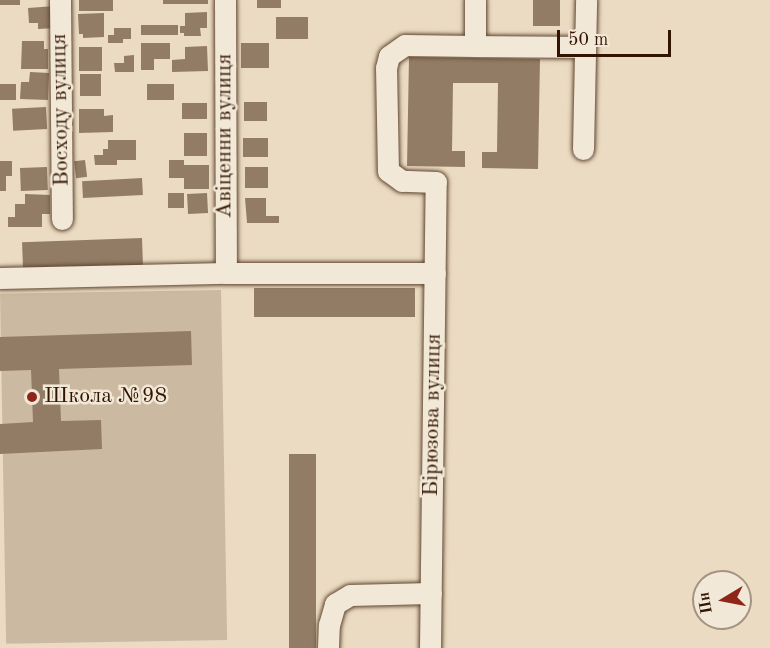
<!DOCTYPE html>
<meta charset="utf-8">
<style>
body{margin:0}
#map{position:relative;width:770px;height:648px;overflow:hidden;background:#ebdbc2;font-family:"Old Standard TT",serif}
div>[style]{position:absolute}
.green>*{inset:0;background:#ccb9a1;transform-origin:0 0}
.building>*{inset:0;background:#927c65;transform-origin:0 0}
.roads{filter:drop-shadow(0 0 2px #604630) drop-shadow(0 0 2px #604630)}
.minor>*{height:21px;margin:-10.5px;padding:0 10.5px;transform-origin:10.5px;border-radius:10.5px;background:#f2e8d7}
.dots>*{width:16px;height:16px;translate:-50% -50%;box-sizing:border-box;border:3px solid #f2e8d7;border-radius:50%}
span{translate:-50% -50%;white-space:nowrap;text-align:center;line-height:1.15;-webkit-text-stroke:5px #f2e8d7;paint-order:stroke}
.street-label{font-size:22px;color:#321500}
.poi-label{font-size:22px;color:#321500}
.left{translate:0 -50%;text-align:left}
.north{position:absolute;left:692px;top:570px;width:60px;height:60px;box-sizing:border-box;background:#f2e8d7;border:2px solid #a59481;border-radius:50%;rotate:260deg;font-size:16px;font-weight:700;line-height:24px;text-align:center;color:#321500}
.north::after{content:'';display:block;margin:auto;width:21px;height:27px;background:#8f2418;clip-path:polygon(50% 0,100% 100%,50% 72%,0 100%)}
.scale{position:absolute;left:557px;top:30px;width:114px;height:27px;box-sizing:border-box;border:3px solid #321500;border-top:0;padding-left:8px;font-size:18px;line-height:21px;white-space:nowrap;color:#321500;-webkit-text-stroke:4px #f2e8d7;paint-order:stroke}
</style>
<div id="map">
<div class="green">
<i style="left:221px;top:290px;width:350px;height:221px;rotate:89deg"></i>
</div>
<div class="building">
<i style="left:0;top:0;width:20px;height:5px"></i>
<i style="left:79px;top:0;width:34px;height:11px"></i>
<i style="left:163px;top:0;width:45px;height:4px"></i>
<i style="left:257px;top:0;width:24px;height:8px"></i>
<i style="left:533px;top:0;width:27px;height:26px"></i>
<i style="clip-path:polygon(55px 6px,56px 28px,38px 29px,38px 23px,29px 23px,28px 8px)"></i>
<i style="clip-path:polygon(207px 12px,207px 28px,200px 28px,201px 36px,184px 36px,184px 33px,180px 33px,180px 26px,185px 26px,185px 13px)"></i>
<i style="clip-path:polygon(104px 13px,104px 37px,83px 38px,83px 34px,79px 34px,78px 14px)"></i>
<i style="left:276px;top:17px;width:32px;height:22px"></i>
<i style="left:141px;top:25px;width:37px;height:10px"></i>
<i style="clip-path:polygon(114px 28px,131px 28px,131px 39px,123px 39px,123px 43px,108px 43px,108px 35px,114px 35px)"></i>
<i style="clip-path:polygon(22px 41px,44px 41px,44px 49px,48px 49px,48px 69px,21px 69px)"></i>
<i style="clip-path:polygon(141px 43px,170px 43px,170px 59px,154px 59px,154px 70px,141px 70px)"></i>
<i style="left:269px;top:43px;width:25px;height:28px;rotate:90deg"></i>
<i style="clip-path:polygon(207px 46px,208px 71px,172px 72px,172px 60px,185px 59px,185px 47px)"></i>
<i style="left:79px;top:47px;width:23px;height:24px"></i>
<i style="clip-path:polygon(134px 55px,134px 72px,115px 72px,114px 63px,124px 63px,124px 56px)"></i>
<i style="clip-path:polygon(409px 57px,540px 59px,538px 169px,482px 168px,482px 152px,497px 152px,498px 83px,453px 83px,452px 151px,465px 151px,465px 167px,407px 166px)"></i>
<i style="clip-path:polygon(30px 72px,49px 73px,48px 100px,20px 99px,21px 82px,29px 82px)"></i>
<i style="left:80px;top:74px;width:21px;height:22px"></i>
<i style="left:0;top:84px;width:16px;height:16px"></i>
<i style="left:174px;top:84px;width:16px;height:27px;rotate:90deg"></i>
<i style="left:244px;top:102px;width:23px;height:19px"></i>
<i style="left:182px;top:103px;width:25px;height:16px"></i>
<i style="left:46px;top:107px;width:22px;height:34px;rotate:87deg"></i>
<i style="clip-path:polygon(79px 109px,104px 109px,104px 116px,113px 115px,113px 132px,79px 133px)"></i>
<i style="left:184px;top:133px;width:23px;height:23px"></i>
<i style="left:243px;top:138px;width:25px;height:19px"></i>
<i style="clip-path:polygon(108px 140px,136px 140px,136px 160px,117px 160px,117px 165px,95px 165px,94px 155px,103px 155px,103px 149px,108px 149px)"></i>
<i style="left:85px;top:160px;width:17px;height:11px;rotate:83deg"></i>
<i style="clip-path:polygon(169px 160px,184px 160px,184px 165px,209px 165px,209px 189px,184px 189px,184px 178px,169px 178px)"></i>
<i style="clip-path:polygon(0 161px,12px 161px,12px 176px,6px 176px,6px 191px,0 191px)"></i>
<i style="left:47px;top:167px;width:23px;height:27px;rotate:88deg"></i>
<i style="left:245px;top:167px;width:23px;height:21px"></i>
<i style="left:142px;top:178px;width:17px;height:60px;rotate:87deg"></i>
<i style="left:184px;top:193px;width:15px;height:16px;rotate:90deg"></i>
<i style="left:207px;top:193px;width:20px;height:20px;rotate:87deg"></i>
<i style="clip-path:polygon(25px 194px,50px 195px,50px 214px,42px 214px,42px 227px,8px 227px,8px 217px,15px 217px,15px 204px,25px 204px)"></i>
<i style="clip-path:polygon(245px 198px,266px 198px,266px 216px,279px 216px,279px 223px,247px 223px)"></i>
<i style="left:142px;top:238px;width:29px;height:120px;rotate:88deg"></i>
<i style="left:254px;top:288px;width:161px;height:29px"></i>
<i style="clip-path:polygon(191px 331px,192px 365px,59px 369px,61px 421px,101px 420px,102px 449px,0 454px,0 424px,33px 422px,31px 370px,0 371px,0 337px)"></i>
<i style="left:289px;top:454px;width:27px;height:194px"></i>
</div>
<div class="roads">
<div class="minor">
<i style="left:60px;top:0;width:219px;rotate:89.5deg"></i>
<i style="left:225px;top:0;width:273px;rotate:89.8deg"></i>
<i style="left:475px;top:46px;width:110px;rotate:0.5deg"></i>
<i style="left:583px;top:149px;width:149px;rotate:-88.8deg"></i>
<i style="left:0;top:278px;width:226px;rotate:-1.3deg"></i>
<i style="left:226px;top:273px;width:209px"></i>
<i style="left:328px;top:648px;width:23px;rotate:-88deg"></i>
<i style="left:329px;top:625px;width:22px;rotate:-74deg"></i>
<i style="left:335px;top:604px;width:17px;rotate:-31deg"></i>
<i style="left:350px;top:595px;width:81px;rotate:-1.4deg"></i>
<i style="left:430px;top:648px;width:466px;rotate:-89.3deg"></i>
<i style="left:436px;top:182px;width:34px;rotate:-178deg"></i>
<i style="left:402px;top:181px;width:17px;rotate:-144deg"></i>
<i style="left:388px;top:171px;width:103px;rotate:-91.1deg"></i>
<i style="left:386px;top:68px;width:12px;rotate:-76deg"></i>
<i style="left:389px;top:56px;width:19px;rotate:-35deg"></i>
<i style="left:405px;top:45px;width:70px;rotate:0.8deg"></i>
<i style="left:475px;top:46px;width:46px;rotate:-90deg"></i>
</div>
</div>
<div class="dots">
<i style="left:32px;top:397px;background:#8f2418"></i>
</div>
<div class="street-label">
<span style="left:61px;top:110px;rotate:-91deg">Восходу вулиця</span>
<span style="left:225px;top:136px;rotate:-90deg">Авіценни вулиця</span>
<span style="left:433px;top:415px;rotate:-89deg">Бірюзова вулиця</span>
</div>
<div class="poi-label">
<span class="left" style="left:44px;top:397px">Школа №98</span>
</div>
<div class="north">Пн</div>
<div class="scale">50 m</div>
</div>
